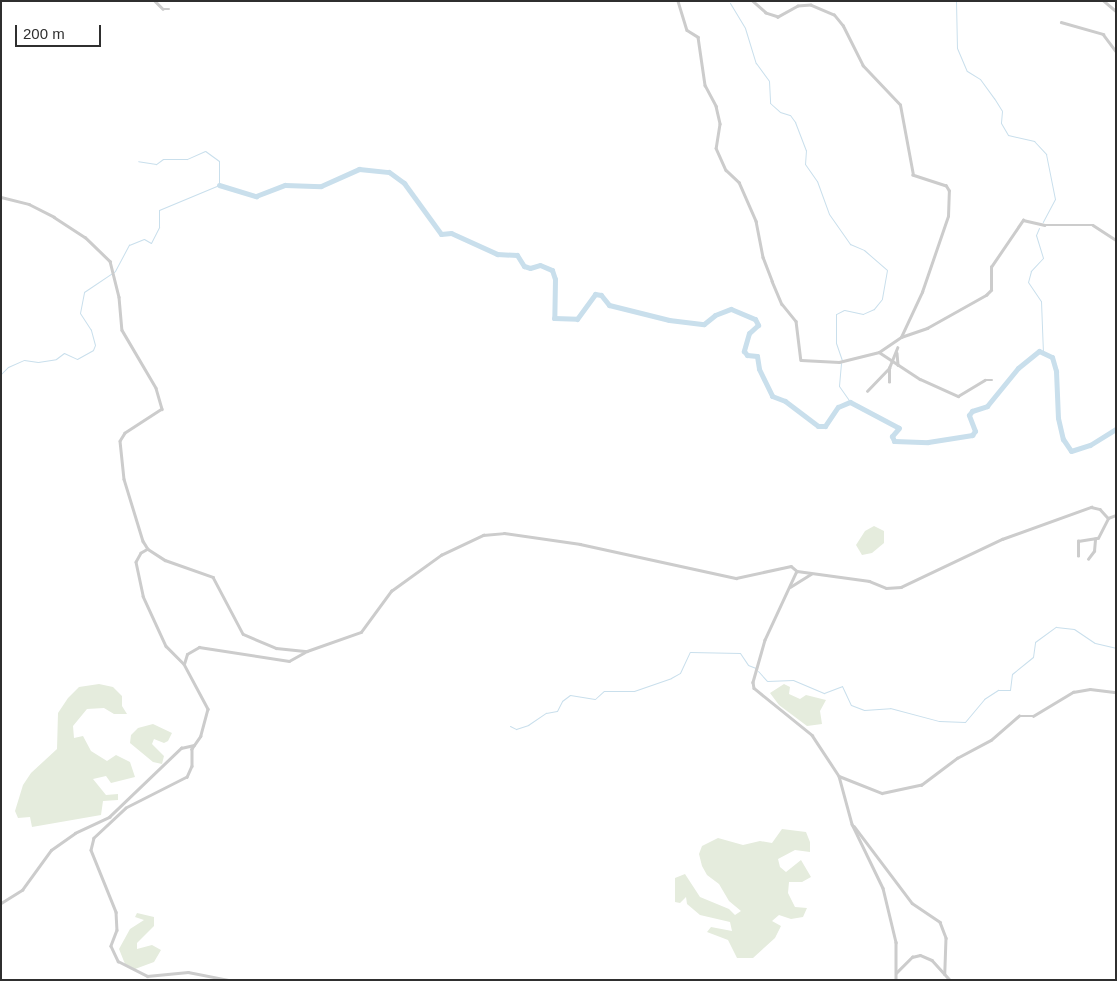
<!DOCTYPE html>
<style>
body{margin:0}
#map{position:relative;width:1117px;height:981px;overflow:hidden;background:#fff;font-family:Helvetica,sans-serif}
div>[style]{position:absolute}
.green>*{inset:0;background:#e5ecdd}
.stream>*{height:1px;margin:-0.5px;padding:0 0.5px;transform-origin:0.5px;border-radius:0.5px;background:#c9dfec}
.river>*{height:5px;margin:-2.5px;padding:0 2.5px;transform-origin:2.5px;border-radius:2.5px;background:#c9dfec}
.street>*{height:2.5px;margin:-1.25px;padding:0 1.25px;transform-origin:1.25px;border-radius:1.25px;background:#ccc}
span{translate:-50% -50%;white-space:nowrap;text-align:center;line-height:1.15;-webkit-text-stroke:5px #fff;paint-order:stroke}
.frame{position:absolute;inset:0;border:2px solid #2f2f2f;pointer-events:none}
.scale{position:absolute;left:15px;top:25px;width:86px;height:22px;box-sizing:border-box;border:2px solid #2f2f2f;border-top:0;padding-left:6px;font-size:15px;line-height:18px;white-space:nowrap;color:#2f2f2f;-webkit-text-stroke:4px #fff;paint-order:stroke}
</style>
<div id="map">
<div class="green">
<i style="clip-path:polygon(874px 526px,884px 531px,884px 543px,872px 553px,862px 555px,856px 545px,865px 531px)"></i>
<i style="clip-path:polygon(99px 684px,113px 687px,122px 696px,122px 706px,127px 714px,114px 714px,104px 708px,87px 709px,73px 726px,74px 738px,83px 736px,91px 751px,107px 761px,116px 755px,130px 762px,135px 777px,111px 783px,106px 776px,93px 779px,106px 795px,118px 794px,118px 800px,103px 801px,101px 815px,32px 827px,30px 817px,18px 818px,15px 811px,23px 785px,31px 773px,57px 749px,58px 713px,68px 698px,79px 687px)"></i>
<i style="clip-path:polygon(784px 684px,790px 687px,789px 694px,800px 699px,806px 695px,826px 700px,820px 711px,822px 724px,807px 726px,779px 705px,770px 693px)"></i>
<i style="clip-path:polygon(153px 724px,172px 733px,168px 741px,164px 743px,154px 739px,152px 744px,164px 756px,162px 764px,153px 762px,130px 743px,131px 735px,138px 728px)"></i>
<i style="clip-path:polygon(782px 829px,806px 832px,810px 842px,810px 852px,795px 850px,778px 859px,780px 867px,786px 872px,801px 860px,811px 877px,802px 882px,789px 882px,788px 893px,795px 907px,807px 908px,803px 917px,791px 919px,779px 915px,772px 921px,781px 926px,775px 938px,753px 958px,737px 958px,728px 940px,707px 932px,711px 927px,732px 931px,730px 922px,700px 915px,687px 904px,686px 897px,680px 903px,675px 902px,675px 878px,685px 874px,700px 897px,729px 909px,735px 915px,741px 911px,729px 901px,719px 884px,707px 875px,702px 866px,699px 854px,702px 846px,718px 838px,743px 845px,760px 841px,772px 843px)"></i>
<i style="clip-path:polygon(137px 913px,154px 917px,154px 926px,137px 943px,137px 949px,152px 945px,161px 950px,154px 962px,135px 969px,125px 964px,119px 949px,130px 929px,144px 920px,135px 917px)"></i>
</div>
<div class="stream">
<i style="left:956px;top:1px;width:47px;rotate:88.8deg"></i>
<i style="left:957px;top:48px;width:25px;rotate:67deg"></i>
<i style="left:967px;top:71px;width:15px;rotate:32deg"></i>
<i style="left:980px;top:79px;width:24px;rotate:54deg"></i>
<i style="left:994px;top:98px;width:15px;rotate:58deg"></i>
<i style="left:1002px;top:111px;width:12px;rotate:95deg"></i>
<i style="left:1001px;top:123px;width:14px;rotate:60deg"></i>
<i style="left:1008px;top:135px;width:27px;rotate:13deg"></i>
<i style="left:1034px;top:141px;width:18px;rotate:47deg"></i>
<i style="left:1046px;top:154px;width:46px;rotate:78.7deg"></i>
<i style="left:1055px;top:199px;width:26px;rotate:118deg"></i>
<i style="left:730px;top:3px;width:29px;rotate:59deg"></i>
<i style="left:745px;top:28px;width:37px;rotate:73deg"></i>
<i style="left:756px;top:63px;width:22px;rotate:54deg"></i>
<i style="left:769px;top:81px;width:22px;rotate:87deg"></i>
<i style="left:770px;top:103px;width:13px;rotate:42deg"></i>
<i style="left:780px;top:112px;width:10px;rotate:17deg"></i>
<i style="left:790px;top:115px;width:9px;rotate:54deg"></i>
<i style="left:795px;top:122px;width:30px;rotate:69deg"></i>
<i style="left:806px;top:150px;width:14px;rotate:94deg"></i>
<i style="left:805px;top:164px;width:21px;rotate:55deg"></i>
<i style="left:817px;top:181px;width:35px;rotate:70deg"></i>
<i style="left:829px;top:214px;width:37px;rotate:55deg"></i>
<i style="left:850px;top:244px;width:15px;rotate:23deg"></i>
<i style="left:864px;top:250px;width:30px;rotate:41deg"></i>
<i style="left:887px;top:270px;width:29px;rotate:100deg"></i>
<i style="left:882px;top:299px;width:13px;rotate:129deg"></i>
<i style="left:874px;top:309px;width:12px;rotate:156deg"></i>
<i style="left:863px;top:314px;width:19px;rotate:-168deg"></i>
<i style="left:844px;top:310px;width:9px;rotate:153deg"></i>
<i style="left:836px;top:314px;width:29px;rotate:90deg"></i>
<i style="left:836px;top:343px;width:18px;rotate:71deg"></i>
<i style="left:1039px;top:228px;width:8px;rotate:113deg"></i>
<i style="left:1036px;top:235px;width:24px;rotate:73deg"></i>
<i style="left:1043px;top:258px;width:18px;rotate:133deg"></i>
<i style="left:1031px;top:271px;width:11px;rotate:105deg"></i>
<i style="left:1028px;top:282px;width:23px;rotate:56deg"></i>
<i style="left:1041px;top:301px;width:52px;rotate:87.8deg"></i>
<i style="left:841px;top:363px;width:23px;rotate:95deg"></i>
<i style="left:839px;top:386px;width:19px;rotate:55deg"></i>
<i style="left:1px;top:374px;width:10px;rotate:-45deg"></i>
<i style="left:8px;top:367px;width:17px;rotate:-24deg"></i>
<i style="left:24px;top:360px;width:14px;rotate:8deg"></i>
<i style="left:38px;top:362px;width:18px;rotate:-9deg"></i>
<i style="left:56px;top:359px;width:10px;rotate:-37deg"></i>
<i style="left:64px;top:353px;width:14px;rotate:25deg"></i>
<i style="left:77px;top:359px;width:18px;rotate:-29deg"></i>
<i style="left:93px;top:350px;width:5px;rotate:-68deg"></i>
<i style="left:95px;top:345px;width:16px;rotate:-105deg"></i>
<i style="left:91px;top:330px;width:20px;rotate:-123deg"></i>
<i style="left:80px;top:313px;width:21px;rotate:-79deg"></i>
<i style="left:84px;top:292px;width:37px;rotate:-34deg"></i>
<i style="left:115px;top:271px;width:30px;rotate:-62deg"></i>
<i style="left:129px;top:245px;width:16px;rotate:-22deg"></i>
<i style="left:144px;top:239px;width:8px;rotate:30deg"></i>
<i style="left:151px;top:243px;width:18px;rotate:-63deg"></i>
<i style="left:159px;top:227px;width:17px;rotate:-90deg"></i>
<i style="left:159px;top:210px;width:65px;rotate:-22.6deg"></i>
<i style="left:219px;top:185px;width:24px;rotate:-90deg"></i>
<i style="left:219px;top:161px;width:17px;rotate:-144deg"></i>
<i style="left:205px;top:151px;width:20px;rotate:156deg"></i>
<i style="left:187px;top:159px;width:24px;rotate:180deg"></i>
<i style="left:163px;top:159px;width:9px;rotate:144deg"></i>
<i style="left:156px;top:164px;width:18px;rotate:-171deg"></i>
<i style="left:758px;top:671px;width:13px;rotate:48deg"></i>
<i style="left:767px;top:681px;width:26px;rotate:-2deg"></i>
<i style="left:793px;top:680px;width:34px;rotate:23deg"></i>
<i style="left:824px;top:693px;width:19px;rotate:-21deg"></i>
<i style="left:842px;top:686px;width:21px;rotate:65deg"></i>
<i style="left:851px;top:705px;width:14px;rotate:21deg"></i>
<i style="left:864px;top:710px;width:26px;rotate:-4deg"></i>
<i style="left:890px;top:708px;width:51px;rotate:14.9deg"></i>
<i style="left:939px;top:721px;width:26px;rotate:2deg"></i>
<i style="left:965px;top:722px;width:30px;rotate:-50deg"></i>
<i style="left:984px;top:699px;width:17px;rotate:-33deg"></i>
<i style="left:998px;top:690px;width:12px"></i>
<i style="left:1010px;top:690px;width:16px;rotate:-83deg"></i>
<i style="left:1012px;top:674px;width:27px;rotate:-39deg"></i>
<i style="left:1033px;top:657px;width:15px;rotate:-82deg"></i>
<i style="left:1035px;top:642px;width:26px;rotate:-36deg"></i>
<i style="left:1056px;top:627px;width:18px;rotate:6deg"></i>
<i style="left:1074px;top:629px;width:25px;rotate:34deg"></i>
<i style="left:1095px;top:643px;width:22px;rotate:13deg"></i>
<i style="left:510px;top:726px;width:7px;rotate:27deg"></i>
<i style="left:516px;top:729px;width:13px;rotate:-18deg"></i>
<i style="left:528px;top:725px;width:22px;rotate:-34deg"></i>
<i style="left:546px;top:713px;width:11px;rotate:-10deg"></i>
<i style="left:557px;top:711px;width:11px;rotate:-63deg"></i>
<i style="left:562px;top:701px;width:10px;rotate:-37deg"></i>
<i style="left:570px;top:695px;width:25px;rotate:9deg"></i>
<i style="left:595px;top:699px;width:12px;rotate:-42deg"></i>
<i style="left:604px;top:691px;width:30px"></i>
<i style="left:634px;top:691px;width:39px;rotate:-19deg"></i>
<i style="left:671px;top:678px;width:10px;rotate:-29deg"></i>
<i style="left:680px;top:673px;width:23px;rotate:-65deg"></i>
<i style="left:690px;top:652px;width:50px;rotate:1.1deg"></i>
<i style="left:740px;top:653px;width:14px;rotate:56deg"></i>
<i style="left:748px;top:665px;width:9px;rotate:21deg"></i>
</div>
<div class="river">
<i style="left:219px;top:185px;width:39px;rotate:17deg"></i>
<i style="left:256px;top:196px;width:31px;rotate:-21deg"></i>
<i style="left:285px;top:185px;width:36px;rotate:2deg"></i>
<i style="left:321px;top:186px;width:42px;rotate:-24.1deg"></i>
<i style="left:359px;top:169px;width:30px;rotate:6deg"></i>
<i style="left:389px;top:172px;width:19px;rotate:36deg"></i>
<i style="left:404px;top:183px;width:63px;rotate:54deg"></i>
<i style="left:441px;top:234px;width:10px;rotate:-6deg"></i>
<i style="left:451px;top:233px;width:51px;rotate:24.5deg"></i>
<i style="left:497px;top:254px;width:20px;rotate:3deg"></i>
<i style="left:517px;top:255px;width:13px;rotate:58deg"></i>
<i style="left:524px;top:266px;width:6px;rotate:18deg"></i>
<i style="left:530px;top:268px;width:10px;rotate:-17deg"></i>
<i style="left:540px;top:265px;width:13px;rotate:23deg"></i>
<i style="left:552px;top:270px;width:9px;rotate:72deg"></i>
<i style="left:555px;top:279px;width:39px;rotate:91deg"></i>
<i style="left:554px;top:318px;width:23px;rotate:2deg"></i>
<i style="left:577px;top:319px;width:31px;rotate:-54deg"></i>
<i style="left:595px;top:294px;width:6px;rotate:9deg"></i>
<i style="left:601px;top:295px;width:13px;rotate:51deg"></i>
<i style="left:609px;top:305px;width:62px;rotate:14deg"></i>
<i style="left:669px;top:320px;width:35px;rotate:7deg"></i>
<i style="left:704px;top:324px;width:14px;rotate:-39deg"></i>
<i style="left:715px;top:315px;width:17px;rotate:-21deg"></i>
<i style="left:731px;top:309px;width:26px;rotate:23deg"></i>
<i style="left:755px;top:319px;width:7px;rotate:63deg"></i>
<i style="left:758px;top:325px;width:12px;rotate:138deg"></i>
<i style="left:749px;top:333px;width:19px;rotate:106deg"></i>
<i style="left:744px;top:351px;width:5px;rotate:53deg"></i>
<i style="left:747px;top:355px;width:10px;rotate:6deg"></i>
<i style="left:757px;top:356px;width:13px;rotate:81deg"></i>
<i style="left:759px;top:369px;width:30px;rotate:64deg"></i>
<i style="left:772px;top:396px;width:14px;rotate:21deg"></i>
<i style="left:785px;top:401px;width:41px;rotate:37.1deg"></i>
<i style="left:818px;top:426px;width:7px"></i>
<i style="left:825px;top:426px;width:23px;rotate:-56deg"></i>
<i style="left:838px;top:407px;width:13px;rotate:-23deg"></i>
<i style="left:850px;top:402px;width:55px;rotate:28deg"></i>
<i style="left:899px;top:428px;width:11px;rotate:131deg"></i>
<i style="left:892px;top:436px;width:5px;rotate:68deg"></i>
<i style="left:894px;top:441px;width:34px;rotate:2deg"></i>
<i style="left:928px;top:442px;width:45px;rotate:-9deg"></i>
<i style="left:972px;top:435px;width:5px;rotate:-53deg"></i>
<i style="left:975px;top:431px;width:17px;rotate:-111deg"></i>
<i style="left:969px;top:415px;width:5px;rotate:-53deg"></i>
<i style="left:972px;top:411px;width:16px;rotate:-18deg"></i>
<i style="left:987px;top:406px;width:49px;rotate:-50.8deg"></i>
<i style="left:1018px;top:368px;width:27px;rotate:-39deg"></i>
<i style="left:1039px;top:351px;width:14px;rotate:25deg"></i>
<i style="left:1052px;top:357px;width:15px;rotate:74deg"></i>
<i style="left:1056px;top:371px;width:47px;rotate:87.6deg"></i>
<i style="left:1058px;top:418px;width:22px;rotate:77deg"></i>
<i style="left:1063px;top:439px;width:14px;rotate:56deg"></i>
<i style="left:1071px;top:451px;width:20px;rotate:-18deg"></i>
<i style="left:1090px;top:445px;width:31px;rotate:-32deg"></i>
</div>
<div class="street">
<i style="left:155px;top:1px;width:11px;rotate:45deg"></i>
<i style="left:163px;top:9px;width:6px"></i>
<i style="left:678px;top:1px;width:30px;rotate:73deg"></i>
<i style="left:687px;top:30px;width:13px;rotate:32deg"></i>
<i style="left:698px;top:37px;width:49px;rotate:81.7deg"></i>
<i style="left:705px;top:85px;width:24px;rotate:62deg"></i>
<i style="left:716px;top:106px;width:18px;rotate:77deg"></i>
<i style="left:720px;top:124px;width:24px;rotate:99deg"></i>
<i style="left:716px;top:148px;width:24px;rotate:66deg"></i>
<i style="left:726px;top:170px;width:18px;rotate:43deg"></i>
<i style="left:739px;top:182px;width:43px;rotate:66.4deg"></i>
<i style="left:756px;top:221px;width:37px;rotate:79deg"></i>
<i style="left:763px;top:257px;width:26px;rotate:69deg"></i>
<i style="left:772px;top:281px;width:25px;rotate:67deg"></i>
<i style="left:782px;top:304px;width:22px;rotate:51deg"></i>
<i style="left:796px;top:321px;width:39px;rotate:83deg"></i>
<i style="left:801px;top:360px;width:38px;rotate:3deg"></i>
<i style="left:839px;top:362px;width:41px;rotate:-14deg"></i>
<i style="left:879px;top:352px;width:27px;rotate:-34deg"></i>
<i style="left:901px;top:337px;width:50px;rotate:-65deg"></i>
<i style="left:922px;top:292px;width:80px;rotate:-71.1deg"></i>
<i style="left:948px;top:216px;width:25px;rotate:-88deg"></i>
<i style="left:949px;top:191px;width:6px;rotate:-121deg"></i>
<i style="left:946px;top:186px;width:35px;rotate:-162deg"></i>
<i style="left:913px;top:175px;width:71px;rotate:-100.5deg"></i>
<i style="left:900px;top:105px;width:54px;rotate:-133.5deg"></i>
<i style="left:863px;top:66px;width:45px;rotate:-116.6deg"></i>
<i style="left:843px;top:26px;width:14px;rotate:-129deg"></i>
<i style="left:834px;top:15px;width:25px;rotate:-157deg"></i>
<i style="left:811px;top:5px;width:13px;rotate:176deg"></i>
<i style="left:798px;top:6px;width:23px;rotate:151deg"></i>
<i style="left:778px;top:17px;width:13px;rotate:-162deg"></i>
<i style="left:766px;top:13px;width:18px;rotate:-139deg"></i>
<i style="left:1104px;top:1px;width:16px;rotate:40deg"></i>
<i style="left:1061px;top:22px;width:44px;rotate:15.9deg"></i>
<i style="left:1103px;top:34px;width:21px;rotate:53deg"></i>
<i style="left:1px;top:197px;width:29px;rotate:14deg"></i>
<i style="left:29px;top:204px;width:28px;rotate:27deg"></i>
<i style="left:54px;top:217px;width:37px;rotate:33deg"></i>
<i style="left:85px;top:237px;width:35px;rotate:44deg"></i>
<i style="left:110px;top:261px;width:37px;rotate:76deg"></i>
<i style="left:119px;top:297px;width:33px;rotate:85deg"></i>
<i style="left:122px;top:330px;width:67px;rotate:59.6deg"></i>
<i style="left:156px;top:388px;width:22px;rotate:74deg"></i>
<i style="left:162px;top:409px;width:44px;rotate:147deg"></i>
<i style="left:125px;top:433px;width:9px;rotate:122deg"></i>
<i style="left:120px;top:441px;width:38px;rotate:84deg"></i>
<i style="left:124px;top:479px;width:65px;rotate:73deg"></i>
<i style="left:143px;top:541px;width:9px;rotate:58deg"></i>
<i style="left:148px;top:549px;width:20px;rotate:33deg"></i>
<i style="left:165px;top:560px;width:51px;rotate:19.5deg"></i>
<i style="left:213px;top:577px;width:64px;rotate:62.2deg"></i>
<i style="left:243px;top:634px;width:36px;rotate:23deg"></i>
<i style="left:276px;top:648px;width:31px;rotate:6deg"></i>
<i style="left:307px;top:651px;width:57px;rotate:-19.4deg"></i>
<i style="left:361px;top:632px;width:51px;rotate:-53.8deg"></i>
<i style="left:391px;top:591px;width:62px;rotate:-35.8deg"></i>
<i style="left:441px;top:555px;width:47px;rotate:-25.5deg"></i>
<i style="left:483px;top:535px;width:21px;rotate:-5deg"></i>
<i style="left:504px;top:533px;width:77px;rotate:8.2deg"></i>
<i style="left:580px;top:544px;width:160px;rotate:12.3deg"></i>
<i style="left:736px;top:578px;width:56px;rotate:-12.3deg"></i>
<i style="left:791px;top:566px;width:8px;rotate:40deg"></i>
<i style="left:797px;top:571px;width:73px;rotate:7.9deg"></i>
<i style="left:869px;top:581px;width:18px;rotate:22deg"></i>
<i style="left:886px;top:588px;width:15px;rotate:-4deg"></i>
<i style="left:901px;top:587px;width:112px;rotate:-25.4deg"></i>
<i style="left:1002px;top:539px;width:95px;rotate:-19.8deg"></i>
<i style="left:1091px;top:507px;width:9px;rotate:13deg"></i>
<i style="left:1100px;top:509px;width:12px;rotate:48deg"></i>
<i style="left:1108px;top:518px;width:9px;rotate:-21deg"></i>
<i style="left:901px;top:337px;width:28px;rotate:-19deg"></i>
<i style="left:927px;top:328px;width:68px;rotate:-29.2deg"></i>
<i style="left:986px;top:295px;width:7px;rotate:-45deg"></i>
<i style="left:991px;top:290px;width:23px;rotate:-90deg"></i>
<i style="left:991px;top:267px;width:57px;rotate:-55.8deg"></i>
<i style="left:1023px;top:220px;width:22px;rotate:13deg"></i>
<i style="left:1044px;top:225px;width:49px"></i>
<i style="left:1093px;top:225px;width:27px;rotate:33deg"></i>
<i style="left:879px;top:352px;width:49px;rotate:33.4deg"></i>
<i style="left:920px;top:379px;width:42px;rotate:24.1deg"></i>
<i style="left:958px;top:396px;width:31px;rotate:-31deg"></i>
<i style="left:985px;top:380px;width:7px"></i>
<i style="left:897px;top:353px;width:12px;rotate:85deg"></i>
<i style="left:889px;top:382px;width:14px;rotate:-90deg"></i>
<i style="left:889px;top:368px;width:22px;rotate:-68deg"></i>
<i style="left:867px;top:391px;width:32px;rotate:-46deg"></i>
<i style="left:148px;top:549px;width:8px;rotate:150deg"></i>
<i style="left:141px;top:553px;width:10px;rotate:119deg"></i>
<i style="left:136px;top:562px;width:35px;rotate:78deg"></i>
<i style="left:143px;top:596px;width:55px;rotate:65.3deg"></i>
<i style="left:166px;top:646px;width:25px;rotate:45deg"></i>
<i style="left:184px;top:664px;width:51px;rotate:61.9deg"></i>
<i style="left:208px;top:709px;width:28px;rotate:105deg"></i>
<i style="left:201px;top:736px;width:16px;rotate:125deg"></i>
<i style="left:192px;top:749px;width:17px;rotate:90deg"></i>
<i style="left:192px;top:766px;width:12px;rotate:114deg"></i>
<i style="left:187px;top:777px;width:68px;rotate:153.1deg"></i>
<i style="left:126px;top:808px;width:44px;rotate:136.8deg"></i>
<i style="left:94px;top:838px;width:12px;rotate:104deg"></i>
<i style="left:91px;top:850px;width:67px;rotate:68deg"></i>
<i style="left:116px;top:912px;width:18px;rotate:87deg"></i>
<i style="left:117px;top:930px;width:17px;rotate:111deg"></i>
<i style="left:111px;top:946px;width:17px;rotate:65deg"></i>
<i style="left:118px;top:961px;width:33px;rotate:27deg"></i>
<i style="left:147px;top:976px;width:41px;rotate:-5.6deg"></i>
<i style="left:188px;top:972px;width:42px;rotate:11deg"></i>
<i style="left:1078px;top:556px;width:15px;rotate:-90deg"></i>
<i style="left:1078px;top:541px;width:20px;rotate:-9deg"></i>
<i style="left:1098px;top:538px;width:22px;rotate:-63deg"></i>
<i style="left:1088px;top:559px;width:10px;rotate:-53deg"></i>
<i style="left:1094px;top:551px;width:12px;rotate:-85deg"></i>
<i style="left:797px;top:571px;width:76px;rotate:114.9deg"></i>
<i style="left:765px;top:640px;width:44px;rotate:105.9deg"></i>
<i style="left:753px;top:682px;width:6px;rotate:81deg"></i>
<i style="left:754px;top:688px;width:75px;rotate:39deg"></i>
<i style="left:812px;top:735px;width:49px;rotate:56.6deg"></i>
<i style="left:839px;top:776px;width:50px;rotate:74.8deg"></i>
<i style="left:852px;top:824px;width:71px;rotate:64.2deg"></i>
<i style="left:883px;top:888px;width:56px;rotate:76.5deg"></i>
<i style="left:896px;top:942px;width:38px;rotate:90deg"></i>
<i style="left:790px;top:587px;width:25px;rotate:-32deg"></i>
<i style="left:184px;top:664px;width:10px;rotate:-73deg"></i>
<i style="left:187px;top:654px;width:14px;rotate:-30deg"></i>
<i style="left:199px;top:647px;width:91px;rotate:8.8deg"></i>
<i style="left:289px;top:661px;width:18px;rotate:-29deg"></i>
<i style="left:839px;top:776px;width:46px;rotate:21.6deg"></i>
<i style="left:882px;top:793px;width:40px;rotate:-12deg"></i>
<i style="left:921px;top:785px;width:45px;rotate:-36.9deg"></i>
<i style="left:957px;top:758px;width:38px;rotate:-28deg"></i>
<i style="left:991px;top:740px;width:37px;rotate:-41deg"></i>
<i style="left:1019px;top:716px;width:14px"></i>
<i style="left:1033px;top:716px;width:47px;rotate:-31deg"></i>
<i style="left:1073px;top:692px;width:17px;rotate:-10deg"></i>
<i style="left:1090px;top:689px;width:26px;rotate:7deg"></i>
<i style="left:854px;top:826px;width:96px;rotate:53deg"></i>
<i style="left:912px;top:903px;width:34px;rotate:34deg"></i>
<i style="left:940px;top:922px;width:17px;rotate:69deg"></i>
<i style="left:946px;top:938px;width:36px;rotate:92deg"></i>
<i style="left:1px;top:903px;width:25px;rotate:-32deg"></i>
<i style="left:22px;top:890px;width:49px;rotate:-54.1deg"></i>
<i style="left:51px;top:850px;width:29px;rotate:-35deg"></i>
<i style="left:75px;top:833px;width:38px;rotate:-25deg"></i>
<i style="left:109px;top:817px;width:100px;rotate:-43.8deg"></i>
<i style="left:181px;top:748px;width:13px;rotate:-13deg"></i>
<i style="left:896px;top:973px;width:23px;rotate:-45deg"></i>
<i style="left:912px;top:957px;width:8px;rotate:-14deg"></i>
<i style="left:920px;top:955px;width:13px;rotate:23deg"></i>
<i style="left:932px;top:960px;width:27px;rotate:48deg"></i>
<i style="left:245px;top:980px;width:38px"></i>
</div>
<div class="frame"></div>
<div class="scale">200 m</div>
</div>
